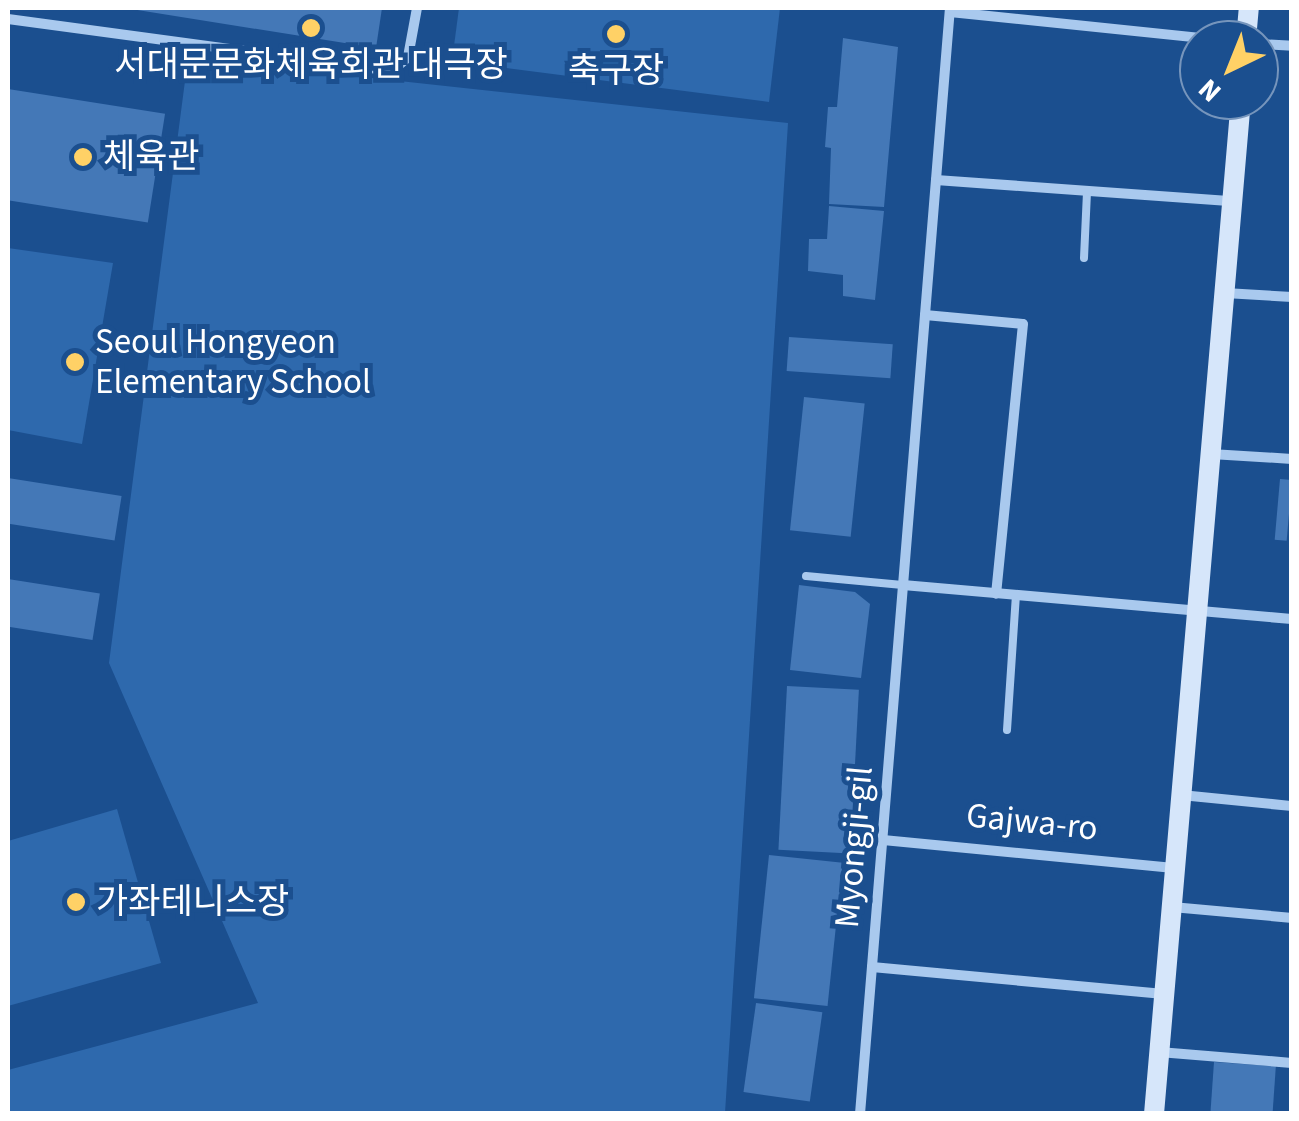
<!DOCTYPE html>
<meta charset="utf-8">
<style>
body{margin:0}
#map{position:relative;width:1299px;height:1121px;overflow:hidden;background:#1b4f8f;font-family:"Source Sans 3","Noto Sans KR",sans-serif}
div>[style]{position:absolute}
.green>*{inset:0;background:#2e69ad}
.building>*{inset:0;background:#4478b7;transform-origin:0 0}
.service>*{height:8px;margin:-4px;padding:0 4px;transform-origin:4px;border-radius:4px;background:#a9c9ee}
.minor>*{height:10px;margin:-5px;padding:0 5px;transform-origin:5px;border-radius:5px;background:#a9c9ee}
.secondary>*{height:20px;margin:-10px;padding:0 10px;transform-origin:10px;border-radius:10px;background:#d6e6fa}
.dots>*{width:28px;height:28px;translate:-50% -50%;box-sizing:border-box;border:5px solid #1b4f8f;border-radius:50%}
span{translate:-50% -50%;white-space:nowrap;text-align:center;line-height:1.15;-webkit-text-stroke:10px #1b4f8f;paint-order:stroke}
.poi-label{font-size:35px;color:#fff}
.left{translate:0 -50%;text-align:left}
.street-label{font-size:35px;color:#fff}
.frame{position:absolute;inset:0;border:10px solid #fff;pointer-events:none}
.north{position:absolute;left:1179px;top:20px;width:100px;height:100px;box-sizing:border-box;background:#1b4f8f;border:2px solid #7695bc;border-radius:50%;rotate:223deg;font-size:28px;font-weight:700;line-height:40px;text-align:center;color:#fff}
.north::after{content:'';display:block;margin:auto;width:35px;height:45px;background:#ffd166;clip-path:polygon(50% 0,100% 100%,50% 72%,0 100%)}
</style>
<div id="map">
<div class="green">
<i style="clip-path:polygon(459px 8px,780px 8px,769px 102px,452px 61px)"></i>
<i style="clip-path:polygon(188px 58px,788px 123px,725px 1113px,8px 1113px,8px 1070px,258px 1003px,109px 663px)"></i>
<i style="clip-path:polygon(8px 248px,113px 263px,82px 444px,8px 430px)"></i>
<i style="clip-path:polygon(117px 809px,161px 963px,8px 1006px,8px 841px)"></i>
</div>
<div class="building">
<i style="clip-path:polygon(125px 8px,382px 8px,376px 48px)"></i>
<i style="clip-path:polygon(843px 38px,898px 47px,884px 207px,829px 204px,831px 148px,825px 147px,828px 107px,837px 107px)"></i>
<i style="left:8px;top:89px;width:159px;height:110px;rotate:9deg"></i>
<i style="clip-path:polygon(829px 206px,884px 211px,875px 300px,843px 296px,843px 275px,808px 271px,809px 239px,827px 239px)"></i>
<i style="left:789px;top:337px;width:104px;height:34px;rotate:4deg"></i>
<i style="left:804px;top:397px;width:61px;height:134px;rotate:6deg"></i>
<i style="left:8px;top:478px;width:115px;height:45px;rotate:9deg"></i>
<i style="left:1280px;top:479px;width:12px;height:61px;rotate:5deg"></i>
<i style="left:8px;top:579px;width:93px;height:47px;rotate:9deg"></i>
<i style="clip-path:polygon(799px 585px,855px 592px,870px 604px,861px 678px,790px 670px)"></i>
<i style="left:787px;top:686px;width:72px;height:164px;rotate:3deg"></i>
<i style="left:769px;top:855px;width:74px;height:144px;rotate:6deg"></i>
<i style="left:756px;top:1003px;width:67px;height:90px;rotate:8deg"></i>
<i style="left:1214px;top:1062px;width:62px;height:52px;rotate:4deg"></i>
</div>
<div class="service">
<i style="left:1084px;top:258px;width:67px;rotate:-87.4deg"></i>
<i style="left:806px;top:576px;width:97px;rotate:5.3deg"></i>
<i style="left:1007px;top:730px;width:134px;rotate:-86.2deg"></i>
</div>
<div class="minor">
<i style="left:950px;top:12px;width:271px;rotate:5.9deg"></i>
<i style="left:8px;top:19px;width:388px;rotate:7.7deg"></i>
<i style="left:392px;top:71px;width:21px;rotate:-41deg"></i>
<i style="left:408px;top:57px;width:50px;rotate:-79.6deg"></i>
<i style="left:1259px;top:44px;width:33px;rotate:3deg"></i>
<i style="left:936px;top:180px;width:297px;rotate:4.1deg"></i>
<i style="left:1225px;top:293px;width:67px;rotate:3.4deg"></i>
<i style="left:925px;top:315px;width:98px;rotate:5.2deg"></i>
<i style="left:1023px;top:324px;width:271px;rotate:95.7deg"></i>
<i style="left:1211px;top:454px;width:81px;rotate:3.5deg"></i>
<i style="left:903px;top:585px;width:390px;rotate:5deg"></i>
<i style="left:1181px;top:795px;width:112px;rotate:5.7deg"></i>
<i style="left:883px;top:840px;width:292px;rotate:5.5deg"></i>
<i style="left:1172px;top:907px;width:121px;rotate:5.2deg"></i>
<i style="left:872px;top:967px;width:293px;rotate:5.3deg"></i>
<i style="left:1159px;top:1052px;width:133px;rotate:4.7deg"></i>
<i style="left:860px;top:1114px;width:1110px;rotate:-85.35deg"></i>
</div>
<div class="secondary">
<i style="left:1246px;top:40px;width:32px;rotate:-85deg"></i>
<i style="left:1154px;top:1114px;width:1018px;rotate:-85.1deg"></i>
</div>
<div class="dots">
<i style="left:311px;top:28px;background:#ffd166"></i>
<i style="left:616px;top:34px;background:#ffd166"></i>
<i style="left:83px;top:157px;background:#ffd166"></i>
<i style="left:75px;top:362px;background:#ffd166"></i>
<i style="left:76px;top:902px;background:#ffd166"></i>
</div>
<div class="poi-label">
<span style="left:311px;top:65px">서대문문화체육회관 대극장</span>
<span style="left:616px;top:71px">축구장</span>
<span class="left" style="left:103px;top:157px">체육관</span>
<span class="left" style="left:95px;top:362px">Seoul Hongyeon<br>Elementary School</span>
<span class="left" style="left:96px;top:902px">가좌테니스장</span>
</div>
<div class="street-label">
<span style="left:1032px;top:822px;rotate:6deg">Gajwa-ro</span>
<span style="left:854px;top:847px;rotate:-85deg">Myongji-gil</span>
</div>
<div class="frame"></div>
<div class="north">N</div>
</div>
